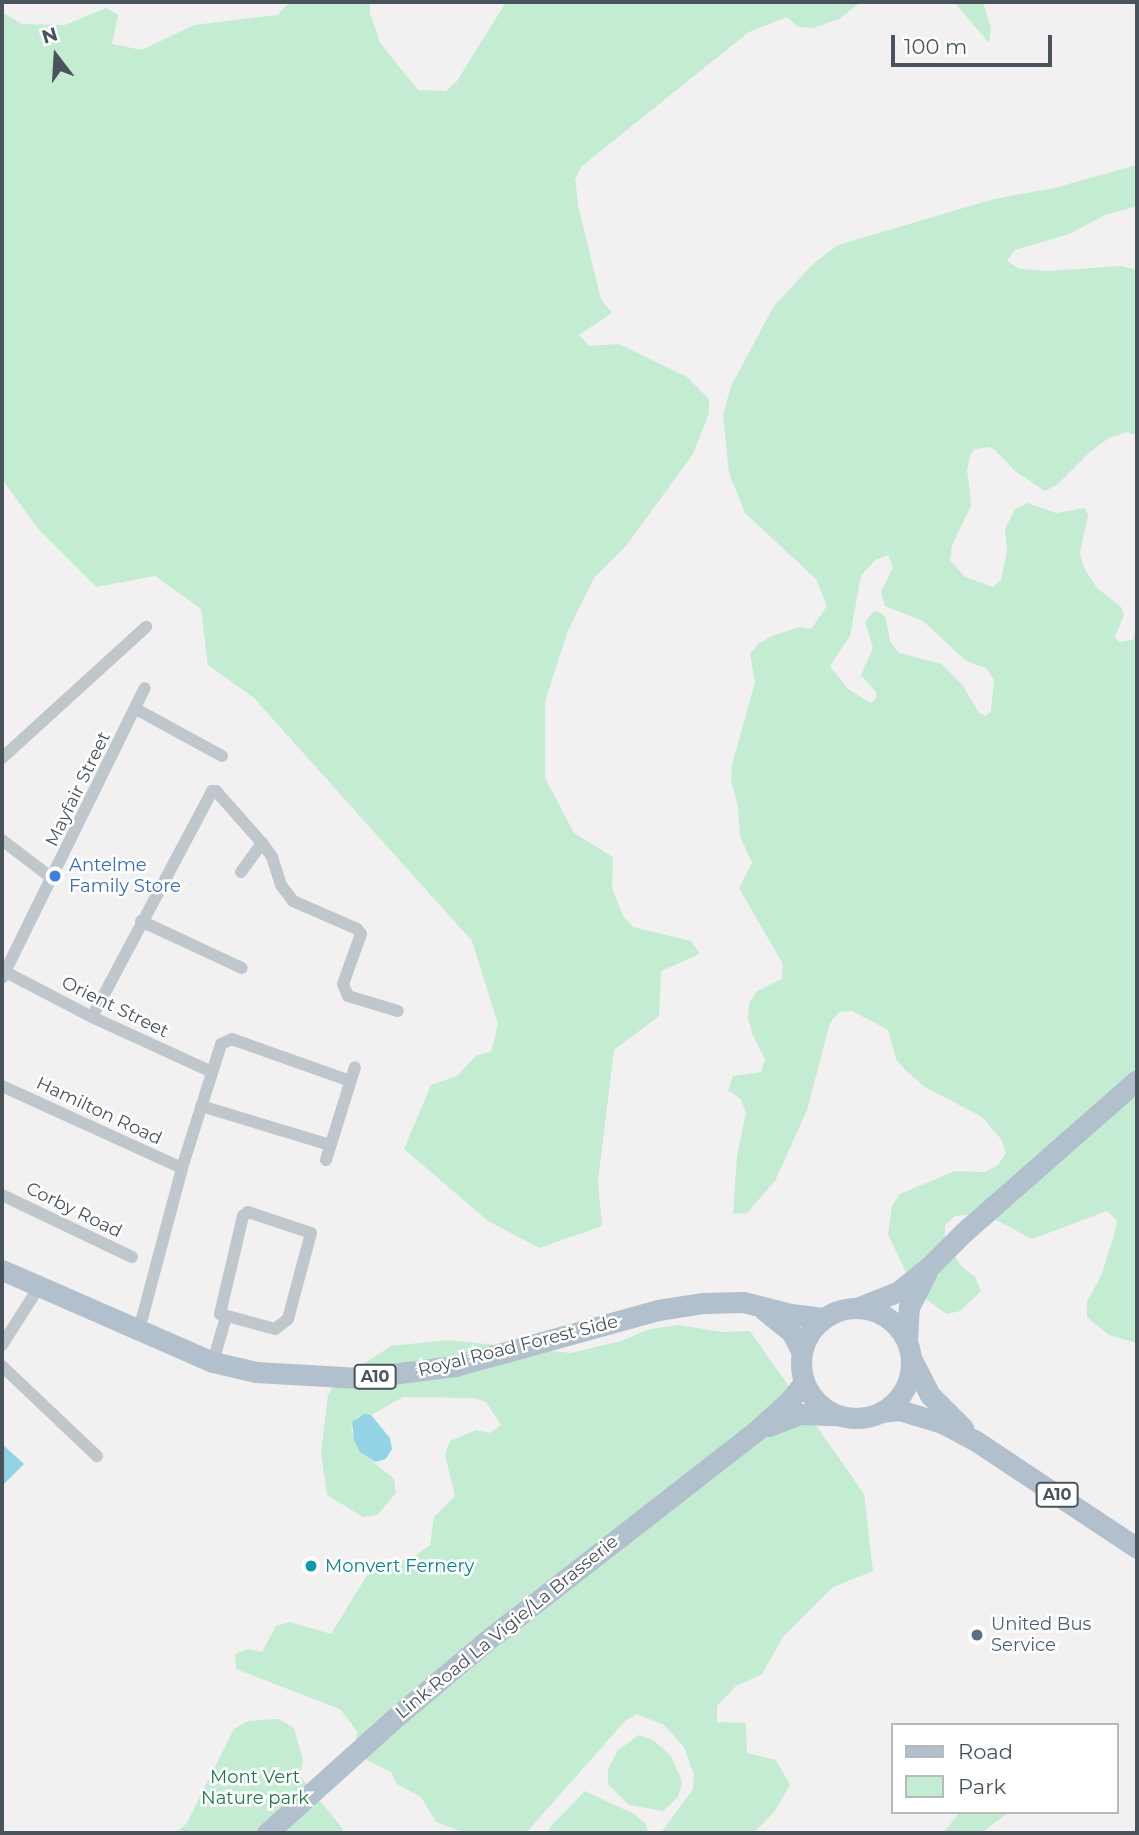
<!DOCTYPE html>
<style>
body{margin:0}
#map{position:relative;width:1139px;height:1835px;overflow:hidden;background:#f2f0f0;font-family:Montserrat,sans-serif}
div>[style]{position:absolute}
.green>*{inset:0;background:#c3ecd3}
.water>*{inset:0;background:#94d3e5}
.street>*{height:12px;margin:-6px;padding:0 6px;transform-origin:6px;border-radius:6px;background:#bfc7cd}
.primary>*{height:21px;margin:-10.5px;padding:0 10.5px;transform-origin:10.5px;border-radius:10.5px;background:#b2bfcc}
.primary>.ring{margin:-10.5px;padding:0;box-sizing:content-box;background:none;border:21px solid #b2bfcc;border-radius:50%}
.dots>*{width:19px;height:19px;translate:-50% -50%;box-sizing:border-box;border:4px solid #fff;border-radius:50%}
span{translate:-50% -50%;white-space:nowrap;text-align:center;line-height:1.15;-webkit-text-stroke:5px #fff;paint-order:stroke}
.shield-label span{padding:2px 5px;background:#fff;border:2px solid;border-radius:5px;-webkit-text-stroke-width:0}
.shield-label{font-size:16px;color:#49535c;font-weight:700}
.street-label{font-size:18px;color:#49535c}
.shop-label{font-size:18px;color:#366cbe}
.left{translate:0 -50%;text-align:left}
.culture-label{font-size:18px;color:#0d838f}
.service-label{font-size:18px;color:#4e5e75}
.park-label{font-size:18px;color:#20784c}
.frame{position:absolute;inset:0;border:4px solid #49535c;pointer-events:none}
.legend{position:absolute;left:891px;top:1723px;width:228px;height:91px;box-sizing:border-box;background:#fff;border:2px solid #b6babe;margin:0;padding:9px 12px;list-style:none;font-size:21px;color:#49535c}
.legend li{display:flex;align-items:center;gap:14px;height:35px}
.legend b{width:35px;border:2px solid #b6babe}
.north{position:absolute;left:21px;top:21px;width:70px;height:70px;-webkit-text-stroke:5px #fff;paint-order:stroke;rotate:343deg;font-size:19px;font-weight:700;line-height:28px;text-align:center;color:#49535c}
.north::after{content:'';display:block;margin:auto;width:24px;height:32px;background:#49535c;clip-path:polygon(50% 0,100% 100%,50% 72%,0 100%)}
.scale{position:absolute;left:891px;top:35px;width:161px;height:32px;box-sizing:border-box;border:4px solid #49535c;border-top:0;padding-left:9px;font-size:21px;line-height:24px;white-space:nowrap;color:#49535c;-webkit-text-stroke:5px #fff;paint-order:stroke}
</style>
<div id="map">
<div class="green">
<i style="clip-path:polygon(289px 2px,370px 2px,370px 13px,380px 43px,418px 90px,446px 91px,457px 81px,506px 2px,861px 2px,839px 19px,813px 28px,798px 27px,787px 17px,749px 32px,582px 166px,575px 179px,579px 210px,601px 299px,612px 313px,579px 335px,589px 346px,619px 344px,687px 377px,709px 399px,709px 413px,693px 454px,626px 546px,594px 578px,568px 631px,545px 701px,545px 778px,574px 833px,613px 857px,612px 888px,623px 916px,633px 927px,691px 941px,700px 954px,661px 971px,659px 1016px,614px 1050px,598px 1181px,602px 1226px,539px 1248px,488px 1221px,404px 1149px,431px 1085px,457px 1076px,477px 1055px,491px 1052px,498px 1024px,472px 941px,253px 697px,208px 665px,201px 609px,155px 576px,96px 587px,39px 530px,2px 479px,2px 12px,22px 24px,65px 25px,106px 8px,118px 15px,112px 44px,142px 50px,194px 25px,278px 15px)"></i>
<i style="clip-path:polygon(954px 2px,983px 2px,991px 28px,989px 43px)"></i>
<i style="clip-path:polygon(evenodd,1137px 165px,1137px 206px,1105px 215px,1069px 234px,1015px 250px,1007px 261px,1020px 269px,1048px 271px,1121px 266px,1137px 270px,1137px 435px,1127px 432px,1109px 438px,1092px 450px,1057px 485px,1045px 491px,1015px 471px,995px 450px,989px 447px,975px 449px,971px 454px,967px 469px,971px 506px,952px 545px,950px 560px,965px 577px,993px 587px,1001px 580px,1007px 551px,1005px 529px,1015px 509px,1028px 503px,1056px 513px,1085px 508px,1088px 515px,1080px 553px,1084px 568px,1097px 588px,1121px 607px,1124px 615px,1115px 636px,1118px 642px,1133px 640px,1137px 623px,1137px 1343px,1109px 1335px,1087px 1317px,1087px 1302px,1101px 1276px,1114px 1235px,1117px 1221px,1107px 1211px,1032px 1239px,983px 1213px,955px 1216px,945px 1225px,945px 1241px,962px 1267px,975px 1277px,981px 1291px,960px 1311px,947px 1314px,915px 1292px,888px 1234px,892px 1206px,900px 1194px,955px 1171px,985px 1172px,998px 1165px,1006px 1153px,1001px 1139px,982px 1117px,925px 1087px,905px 1070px,896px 1059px,888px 1030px,852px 1011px,839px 1012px,830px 1023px,807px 1110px,775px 1181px,747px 1213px,733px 1214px,737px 1156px,746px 1113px,741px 1099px,728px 1090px,733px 1076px,761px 1072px,765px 1059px,752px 1033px,748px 1018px,749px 1003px,757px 991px,782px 979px,783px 964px,739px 888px,752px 863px,740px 836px,738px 807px,731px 780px,732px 765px,755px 682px,750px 654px,759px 643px,772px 636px,799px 627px,811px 629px,827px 606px,816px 579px,745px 513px,729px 473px,723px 415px,731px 386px,774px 306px,814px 263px,838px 245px,994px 199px,1054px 188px,1137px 165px,888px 555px,893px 567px,881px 592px,885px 606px,923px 621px,966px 661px,986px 668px,994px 680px,991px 711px,986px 716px,979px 713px,963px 686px,942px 664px,899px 653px,890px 641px,886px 619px,881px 613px,874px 611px,865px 622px,873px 648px,861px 675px,876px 692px,876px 699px,871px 703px,848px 689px,830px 666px,850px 636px,861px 576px,875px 560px,888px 555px)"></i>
<i style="clip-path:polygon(679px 1325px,722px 1332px,750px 1331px,864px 1494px,873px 1571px,833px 1587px,783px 1637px,762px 1674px,736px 1686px,717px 1706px,717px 1722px,746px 1723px,747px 1753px,776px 1760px,790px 1785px,775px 1811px,753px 1833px,661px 1833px,693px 1789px,694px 1775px,684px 1747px,664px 1725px,637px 1714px,625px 1721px,526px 1833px,465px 1833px,436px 1822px,421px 1797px,397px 1784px,391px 1772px,363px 1758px,356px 1745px,357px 1731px,340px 1709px,236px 1669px,235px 1654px,248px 1649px,262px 1652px,276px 1626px,290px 1622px,331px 1634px,369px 1572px,394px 1559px,408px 1561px,430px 1545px,434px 1517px,455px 1496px,445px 1455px,450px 1441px,476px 1430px,490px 1433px,501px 1425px,486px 1402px,473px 1398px,403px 1397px,371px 1415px,357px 1417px,351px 1429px,361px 1452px,394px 1479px,396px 1493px,377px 1515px,363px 1517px,327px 1495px,321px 1453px,328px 1395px,335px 1383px,391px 1346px,448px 1340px,571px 1353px,621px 1341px,650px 1329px)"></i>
<i style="clip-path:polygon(279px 1719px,294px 1728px,303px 1760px,300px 1776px,342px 1828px,343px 1833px,176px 1833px,187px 1823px,234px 1729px,248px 1721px)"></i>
<i style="clip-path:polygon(639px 1735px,653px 1740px,670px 1755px,680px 1776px,682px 1783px,678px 1797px,663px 1811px,629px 1805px,608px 1784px,608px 1769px,618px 1750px)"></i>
<i style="clip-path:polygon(585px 1791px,634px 1814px,646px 1824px,648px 1833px,548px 1833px,550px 1827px)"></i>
<i style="clip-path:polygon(960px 1812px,1009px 1812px,981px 1833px,943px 1833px)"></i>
</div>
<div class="water">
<i style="clip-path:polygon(364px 1414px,371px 1415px,390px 1438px,392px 1449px,386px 1459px,375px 1462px,360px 1452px,354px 1440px,352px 1422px)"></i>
<i style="clip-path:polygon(2px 1444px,24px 1464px,2px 1486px)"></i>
</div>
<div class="street">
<i style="left:136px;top:709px;width:98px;rotate:28.7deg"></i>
<i style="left:2px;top:758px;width:195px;rotate:-42.3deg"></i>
<i style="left:2px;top:840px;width:64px;rotate:37.4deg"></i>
<i style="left:241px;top:872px;width:36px;rotate:-54deg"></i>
<i style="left:141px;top:921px;width:111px;rotate:25deg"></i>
<i style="left:2px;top:970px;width:102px;rotate:27.6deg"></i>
<i style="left:92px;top:1017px;width:132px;rotate:24.6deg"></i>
<i style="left:2px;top:978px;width:323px;rotate:-63.8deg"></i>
<i style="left:92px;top:1017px;width:256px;rotate:-62deg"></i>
<i style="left:212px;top:791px;width:4px"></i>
<i style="left:216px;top:791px;width:69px;rotate:48.5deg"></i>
<i style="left:262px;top:843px;width:17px;rotate:54deg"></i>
<i style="left:272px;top:857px;width:29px;rotate:72deg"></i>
<i style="left:281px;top:885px;width:20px;rotate:53deg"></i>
<i style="left:293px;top:901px;width:70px;rotate:23.6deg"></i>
<i style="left:357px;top:929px;width:6px;rotate:51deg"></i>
<i style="left:361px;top:934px;width:53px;rotate:109.8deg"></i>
<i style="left:343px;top:984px;width:13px;rotate:67deg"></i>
<i style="left:348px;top:996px;width:52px;rotate:16.7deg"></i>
<i style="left:2px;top:1086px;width:198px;rotate:24.5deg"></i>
<i style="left:201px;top:1106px;width:135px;rotate:16.8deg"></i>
<i style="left:326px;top:1160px;width:97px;rotate:-72.7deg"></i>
<i style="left:2px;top:1195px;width:144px;rotate:25.5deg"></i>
<i style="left:248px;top:1212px;width:66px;rotate:18.4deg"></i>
<i style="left:311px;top:1233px;width:89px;rotate:105deg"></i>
<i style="left:288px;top:1319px;width:16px;rotate:142deg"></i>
<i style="left:275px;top:1329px;width:57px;rotate:-164.7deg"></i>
<i style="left:220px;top:1314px;width:101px;rotate:-76.8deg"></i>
<i style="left:243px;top:1216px;width:6px;rotate:-39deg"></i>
<i style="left:139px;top:1330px;width:168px;rotate:-75.1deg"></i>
<i style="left:182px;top:1168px;width:130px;rotate:-72.5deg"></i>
<i style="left:221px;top:1044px;width:12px;rotate:-24deg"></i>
<i style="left:232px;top:1039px;width:125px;rotate:19.6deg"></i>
<i style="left:2px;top:1345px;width:69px;rotate:-57.5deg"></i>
<i style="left:213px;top:1362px;width:47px;rotate:-73.9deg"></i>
<i style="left:2px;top:1366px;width:131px;rotate:43.5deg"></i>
</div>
<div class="primary">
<i style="left:2px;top:1270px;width:230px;rotate:23.6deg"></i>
<i style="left:213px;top:1362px;width:44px;rotate:13.1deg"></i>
<i style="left:256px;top:1372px;width:53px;rotate:3.2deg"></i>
<i style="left:309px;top:1375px;width:50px;rotate:3.4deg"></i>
<i style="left:359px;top:1378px;width:97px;rotate:-7.1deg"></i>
<i style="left:455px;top:1366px;width:211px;rotate:-15.4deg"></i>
<i style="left:658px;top:1310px;width:46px;rotate:-8.8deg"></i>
<i style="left:703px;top:1303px;width:40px;rotate:-1.4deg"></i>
<i style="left:743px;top:1302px;width:49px;rotate:14deg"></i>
<i style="left:791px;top:1314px;width:32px;rotate:7deg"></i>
<i class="ring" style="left:801px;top:1308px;width:89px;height:89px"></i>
<i style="left:857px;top:1308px;width:45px;rotate:-22deg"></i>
<i style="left:899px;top:1291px;width:41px;rotate:-39.1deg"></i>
<i style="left:931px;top:1265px;width:47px;rotate:-45deg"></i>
<i style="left:964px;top:1232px;width:230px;rotate:-41.3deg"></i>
<i style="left:764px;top:1310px;width:36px;rotate:39deg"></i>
<i style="left:792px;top:1333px;width:22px;rotate:63deg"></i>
<i style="left:907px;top:1341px;width:34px;rotate:-87deg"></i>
<i style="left:909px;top:1307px;width:38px;rotate:-63deg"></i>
<i style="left:911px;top:1358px;width:42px;rotate:62.8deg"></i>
<i style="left:930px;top:1395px;width:47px;rotate:45deg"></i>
<i style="left:881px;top:1412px;width:18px;rotate:-6deg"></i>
<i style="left:899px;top:1410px;width:45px;rotate:16.8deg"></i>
<i style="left:942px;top:1423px;width:38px;rotate:28deg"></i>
<i style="left:976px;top:1441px;width:193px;rotate:33.6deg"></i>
<i style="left:769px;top:1426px;width:34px;rotate:-21deg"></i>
<i style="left:801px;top:1414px;width:34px;rotate:2deg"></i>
<i style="left:267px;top:1833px;width:173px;rotate:-42deg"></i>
<i style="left:396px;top:1717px;width:116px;rotate:-40.1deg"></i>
<i style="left:485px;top:1642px;width:343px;rotate:-37.9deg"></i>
<i style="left:756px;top:1431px;width:46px;rotate:-42.4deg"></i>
<i style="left:790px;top:1400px;width:23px;rotate:-52deg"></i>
</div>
<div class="dots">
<i style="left:55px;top:876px;background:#3f7fe0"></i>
<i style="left:311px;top:1566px;background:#0f9aa8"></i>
<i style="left:977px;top:1635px;background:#5c6f8a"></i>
</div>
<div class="shield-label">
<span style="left:375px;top:1377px">A10</span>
<span style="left:1057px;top:1495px">A10</span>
</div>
<div class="street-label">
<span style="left:78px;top:789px;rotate:-64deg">Mayfair Street</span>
<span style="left:115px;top:1007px;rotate:26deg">Orient Street</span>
<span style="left:99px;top:1111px;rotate:25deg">Hamilton Road</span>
<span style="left:74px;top:1210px;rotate:26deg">Corby Road</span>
<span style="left:518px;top:1346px;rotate:-14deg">Royal Road Forest Side</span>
<span style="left:507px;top:1627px;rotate:-39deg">Link Road La Vigie/La Brasserie</span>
</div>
<div class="shop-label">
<span class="left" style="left:69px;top:876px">Antelme<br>Family Store</span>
</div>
<div class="culture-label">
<span class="left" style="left:325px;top:1566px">Monvert Fernery</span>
</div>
<div class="service-label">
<span class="left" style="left:991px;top:1635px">United Bus<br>Service</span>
</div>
<div class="park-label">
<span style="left:255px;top:1788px">Mont Vert<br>Nature park</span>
</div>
<div class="frame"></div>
<ul class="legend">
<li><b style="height:9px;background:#b2bfcc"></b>Road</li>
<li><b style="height:19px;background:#c3ecd3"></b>Park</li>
</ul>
<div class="north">N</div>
<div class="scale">100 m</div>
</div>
